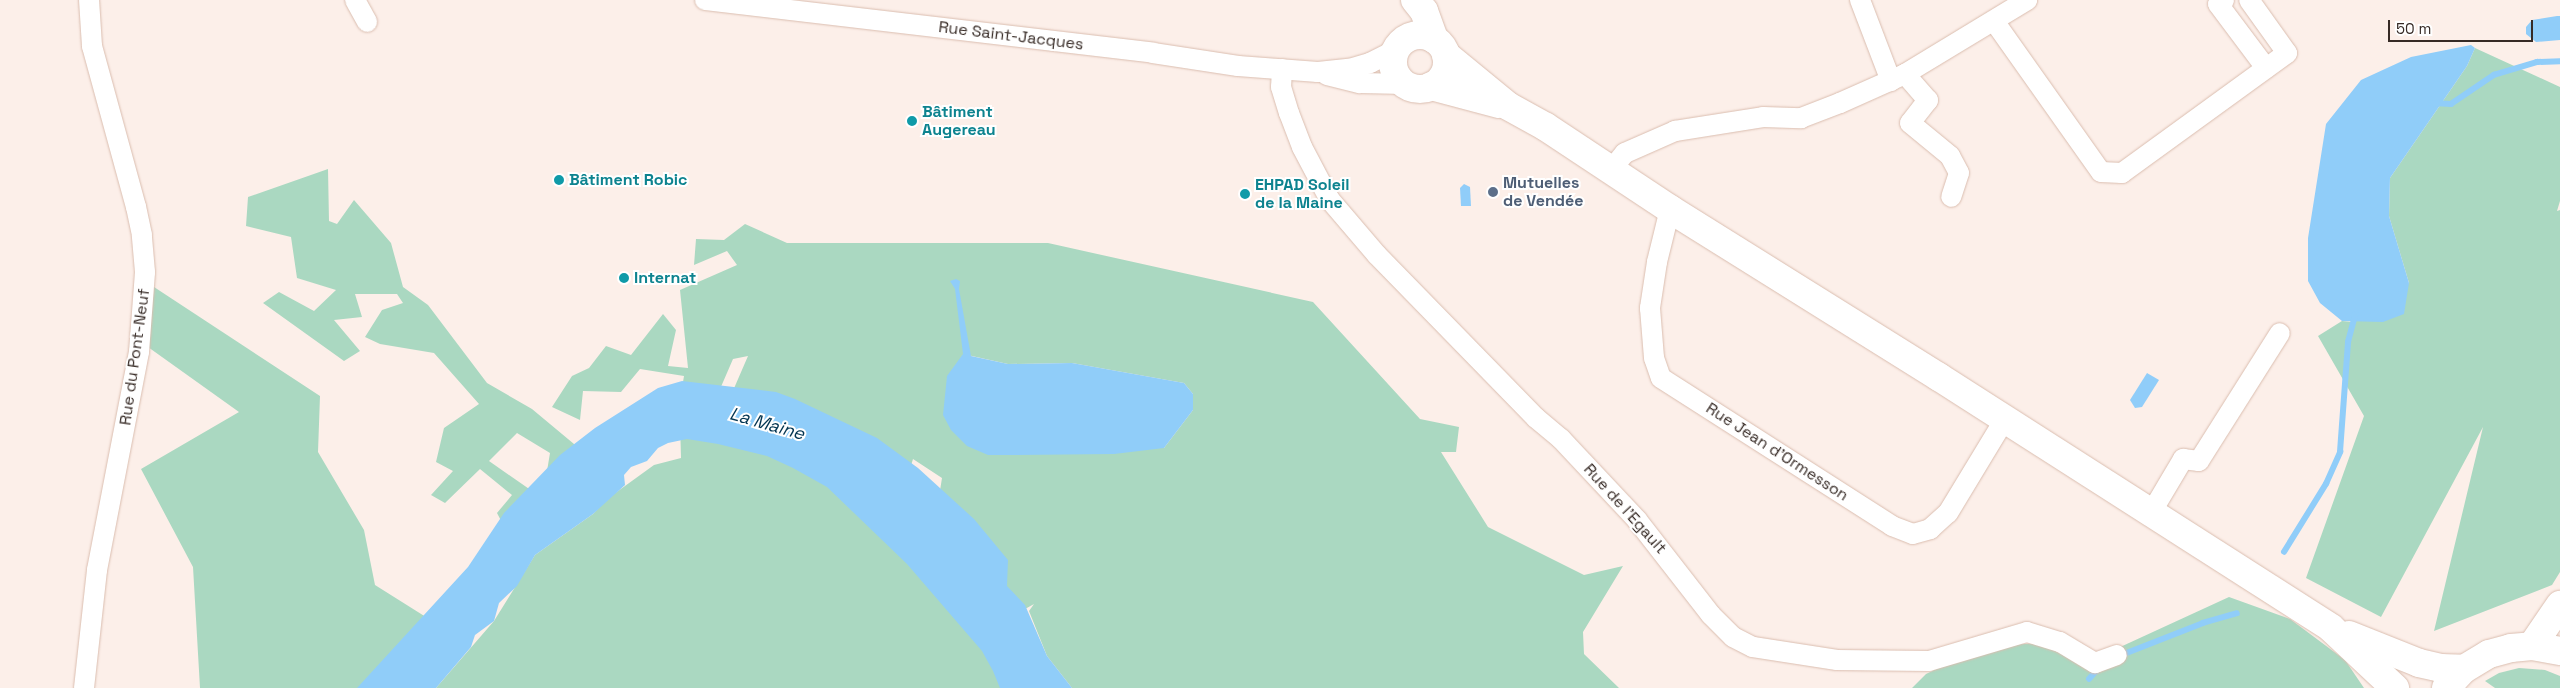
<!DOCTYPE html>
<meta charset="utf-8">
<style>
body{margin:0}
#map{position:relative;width:2560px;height:688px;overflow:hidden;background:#fcefe9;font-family:"Space Grotesk",sans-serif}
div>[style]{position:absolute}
.green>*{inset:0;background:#aad8c1}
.water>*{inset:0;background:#90cdf9}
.stream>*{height:5.5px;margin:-2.75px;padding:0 2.75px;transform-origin:2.75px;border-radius:2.75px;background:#90cdf9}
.roads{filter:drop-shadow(0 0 1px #dabdaf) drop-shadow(0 0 1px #dabdaf)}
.minor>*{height:20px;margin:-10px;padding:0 10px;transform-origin:10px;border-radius:10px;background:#fff}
.secondary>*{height:28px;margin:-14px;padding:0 14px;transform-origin:14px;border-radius:14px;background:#fff}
.secondary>.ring{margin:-14px;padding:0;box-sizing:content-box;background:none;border:28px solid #fff;border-radius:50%}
.primary>*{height:28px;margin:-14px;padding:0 14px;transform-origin:14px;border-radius:14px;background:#fff}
.dots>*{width:14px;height:14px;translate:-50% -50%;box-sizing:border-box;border:2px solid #fff;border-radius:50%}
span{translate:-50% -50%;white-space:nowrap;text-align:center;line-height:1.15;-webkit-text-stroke:4px #fff;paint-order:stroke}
.street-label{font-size:16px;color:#362a25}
.culture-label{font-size:16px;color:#0d838f;font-weight:700}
.left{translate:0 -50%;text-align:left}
.service-label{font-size:16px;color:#4e5e75;font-weight:700}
.water-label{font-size:18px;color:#033552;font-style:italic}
.scale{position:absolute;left:2388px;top:20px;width:145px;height:22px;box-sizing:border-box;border:2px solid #362a25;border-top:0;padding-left:6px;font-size:15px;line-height:18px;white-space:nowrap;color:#362a25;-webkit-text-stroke:4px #fff;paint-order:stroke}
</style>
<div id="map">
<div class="green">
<i style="clip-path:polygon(2475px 48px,2560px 87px,2560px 201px,2557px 211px,2560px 210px,2560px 572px,2552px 585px,2434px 631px,2483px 427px,2381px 617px,2306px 578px,2364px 416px,2318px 336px,2342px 321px,2353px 322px,2409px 283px,2389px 216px,2390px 178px,2467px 66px)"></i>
<i style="clip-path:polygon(328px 169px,329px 221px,337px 224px,354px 200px,391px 243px,403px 287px,428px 305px,487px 383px,532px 409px,580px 449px,545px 483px,550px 453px,517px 433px,489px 461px,545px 500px,509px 536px,497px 513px,512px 495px,480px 469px,445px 503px,431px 495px,453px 471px,436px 462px,444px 428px,479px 404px,434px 353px,380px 344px,365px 337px,382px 310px,403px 303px,397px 294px,355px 294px,362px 317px,334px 320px,360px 351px,344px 361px,263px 303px,279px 292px,314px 311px,336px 290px,297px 278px,291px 237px,246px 226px,248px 197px)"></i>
<i style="clip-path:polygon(evenodd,745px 224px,787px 243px,1048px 243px,1313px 302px,1420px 419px,1459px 427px,1456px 452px,1441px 452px,1488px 527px,1584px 575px,1623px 566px,1583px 632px,1584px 654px,1619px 688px,1072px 688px,1047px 656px,1029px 611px,1034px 604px,1018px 613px,938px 503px,942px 478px,913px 459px,908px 475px,904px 526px,1018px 688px,436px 688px,494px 621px,535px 555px,593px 514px,607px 499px,654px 465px,681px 458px,680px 422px,719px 423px,748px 356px,733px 359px,717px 396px,682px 388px,684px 376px,640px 369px,621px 392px,583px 391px,580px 420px,552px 407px,572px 376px,589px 368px,606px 346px,631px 355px,663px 314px,676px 330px,668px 366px,688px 368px,680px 290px,737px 265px,727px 251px,694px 265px,696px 239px,724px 240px,745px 224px,963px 354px,1008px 364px,1072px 363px,1184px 383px,1193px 394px,1193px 410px,1164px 448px,963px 354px)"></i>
<i style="clip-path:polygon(154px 287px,320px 396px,318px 452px,364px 530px,375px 585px,437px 624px,384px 688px,200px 688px,193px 567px,141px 469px,239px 412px,148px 347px)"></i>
<i style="clip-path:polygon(2229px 597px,2290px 619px,2345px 660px,2364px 688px,1912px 688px,1926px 674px,1959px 658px,2005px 645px,2043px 643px,2105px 654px)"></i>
<i style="clip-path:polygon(2519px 668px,2545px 670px,2560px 676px,2560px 688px,2495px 688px,2485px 681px,2499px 673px)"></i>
</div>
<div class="water">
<i style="clip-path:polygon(2557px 16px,2560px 16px,2560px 40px,2536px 42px,2526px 34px,2526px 27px,2532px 20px)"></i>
<i style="clip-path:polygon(2471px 45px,2475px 48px,2467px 66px,2390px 178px,2389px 216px,2409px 283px,2404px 314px,2383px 322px,2342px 321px,2320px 303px,2308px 281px,2308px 238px,2326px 124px,2361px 80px,2411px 57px)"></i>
<i style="clip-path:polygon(1464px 184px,1470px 187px,1471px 206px,1461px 206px,1460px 188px)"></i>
<i style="clip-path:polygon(956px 279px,960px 281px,959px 289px,971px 356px,1008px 364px,1072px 363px,1184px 383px,1193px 394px,1193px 410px,1164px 448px,1114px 454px,1016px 455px,988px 455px,967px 446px,951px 430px,943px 415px,947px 376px,963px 354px,955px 289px,950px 281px)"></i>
<i style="clip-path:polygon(2147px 373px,2159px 380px,2142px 407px,2135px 408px,2130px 400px)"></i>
<i style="clip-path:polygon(682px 381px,776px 392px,795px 399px,877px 438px,918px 468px,974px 519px,1008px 560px,1007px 586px,1025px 605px,1047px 656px,1072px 688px,1000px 688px,993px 671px,982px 651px,907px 564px,827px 487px,793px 468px,767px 456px,718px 444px,687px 439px,668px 443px,658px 448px,647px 461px,631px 467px,624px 475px,625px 485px,593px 514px,535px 555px,517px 586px,499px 603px,494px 621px,475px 635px,471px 647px,436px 688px,357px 688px,468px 567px,504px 513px,560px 455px,595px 428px,658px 388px)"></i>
</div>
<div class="stream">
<i style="left:2433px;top:103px;width:18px;rotate:3deg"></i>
<i style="left:2451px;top:104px;width:52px;rotate:-34deg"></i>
<i style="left:2494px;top:75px;width:45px;rotate:-16.8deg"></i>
<i style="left:2537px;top:62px;width:23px;rotate:-2deg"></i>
<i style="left:2284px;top:552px;width:80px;rotate:-58.3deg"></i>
<i style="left:2326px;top:484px;width:35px;rotate:-66deg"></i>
<i style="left:2340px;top:452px;width:110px;rotate:-85.8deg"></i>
<i style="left:2348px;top:342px;width:28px;rotate:-75deg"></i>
<i style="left:2119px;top:656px;width:90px;rotate:-21.4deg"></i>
<i style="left:2203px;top:623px;width:35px;rotate:-16deg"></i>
<i style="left:2089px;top:679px;width:15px;rotate:-48deg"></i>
</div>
<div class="roads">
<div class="minor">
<i style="left:355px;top:0;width:25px;rotate:61deg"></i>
<i style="left:705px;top:0;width:451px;rotate:6.7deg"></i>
<i style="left:1153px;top:53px;width:86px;rotate:8.7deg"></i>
<i style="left:1238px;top:66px;width:80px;rotate:4.3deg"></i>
<i style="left:1318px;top:72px;width:31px;rotate:-6deg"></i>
<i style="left:1349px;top:69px;width:22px;rotate:-16deg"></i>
<i style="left:1370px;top:63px;width:29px;rotate:-27deg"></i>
<i style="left:1860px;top:0;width:87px;rotate:69.1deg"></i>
<i style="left:2224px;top:0;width:7px;rotate:146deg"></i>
<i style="left:2218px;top:4px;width:80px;rotate:53.1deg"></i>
<i style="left:1994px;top:21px;width:185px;rotate:54.7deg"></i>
<i style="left:2101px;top:172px;width:21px;rotate:3deg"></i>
<i style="left:2122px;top:173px;width:204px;rotate:-36deg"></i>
<i style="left:2287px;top:53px;width:65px;rotate:-125.6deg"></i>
<i style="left:1282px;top:69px;width:18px;rotate:93deg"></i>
<i style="left:1281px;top:87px;width:27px;rotate:73deg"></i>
<i style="left:1289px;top:113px;width:36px;rotate:69deg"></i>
<i style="left:1302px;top:147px;width:60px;rotate:62.2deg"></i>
<i style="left:1330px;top:200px;width:72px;rotate:49.5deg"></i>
<i style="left:1377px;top:255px;width:228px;rotate:45.7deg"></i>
<i style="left:1536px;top:418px;width:33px;rotate:40deg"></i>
<i style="left:1561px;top:439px;width:111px;rotate:46.8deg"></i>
<i style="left:1637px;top:520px;width:120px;rotate:52.1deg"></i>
<i style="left:1711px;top:615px;width:31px;rotate:45deg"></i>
<i style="left:1733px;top:637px;width:22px;rotate:27deg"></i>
<i style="left:1753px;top:647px;width:85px;rotate:8.8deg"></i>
<i style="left:1837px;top:660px;width:92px;rotate:0.6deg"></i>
<i style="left:1929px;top:661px;width:102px;rotate:-16.5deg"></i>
<i style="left:2027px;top:632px;width:34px;rotate:17deg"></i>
<i style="left:2060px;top:642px;width:41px;rotate:31deg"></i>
<i style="left:2095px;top:663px;width:23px;rotate:-20deg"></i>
<i style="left:1905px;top:74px;width:35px;rotate:49deg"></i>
<i style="left:1928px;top:100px;width:29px;rotate:128deg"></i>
<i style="left:1910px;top:123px;width:52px;rotate:39.5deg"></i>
<i style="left:1950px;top:156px;width:19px;rotate:62deg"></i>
<i style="left:1959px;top:173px;width:25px;rotate:108deg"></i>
<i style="left:1327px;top:75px;width:34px;rotate:14deg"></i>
<i style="left:1360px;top:83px;width:45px;rotate:1.3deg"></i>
<i style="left:1611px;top:170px;width:22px;rotate:-51deg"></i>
<i style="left:1625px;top:153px;width:55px;rotate:-23.7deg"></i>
<i style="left:1675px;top:131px;width:89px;rotate:-9deg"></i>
<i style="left:1763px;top:117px;width:38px;rotate:2deg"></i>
<i style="left:1801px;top:118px;width:42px;rotate:-21deg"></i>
<i style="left:1840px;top:103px;width:71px;rotate:-24deg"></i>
<i style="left:1905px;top:74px;width:143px;rotate:-31.2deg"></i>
<i style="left:1670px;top:209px;width:55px;rotate:103.8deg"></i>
<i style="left:1657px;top:262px;width:47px;rotate:98.7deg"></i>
<i style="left:1650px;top:308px;width:50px;rotate:85.4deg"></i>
<i style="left:1654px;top:358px;width:21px;rotate:71deg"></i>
<i style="left:1661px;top:378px;width:274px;rotate:32.6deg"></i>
<i style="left:1892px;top:526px;width:22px;rotate:21deg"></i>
<i style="left:1913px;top:534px;width:18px;rotate:-16deg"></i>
<i style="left:1930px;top:529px;width:24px;rotate:-42deg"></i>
<i style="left:1948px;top:513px;width:110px;rotate:-58.8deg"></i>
<i style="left:2151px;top:513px;width:63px;rotate:-59.3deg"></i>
<i style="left:2183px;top:459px;width:16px;rotate:7deg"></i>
<i style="left:2199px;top:461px;width:151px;rotate:-57.7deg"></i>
<i style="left:84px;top:688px;width:119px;rotate:-83.7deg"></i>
<i style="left:97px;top:570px;width:222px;rotate:-79.1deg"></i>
<i style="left:139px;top:352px;width:80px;rotate:-85.7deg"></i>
<i style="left:145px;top:272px;width:37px;rotate:-95deg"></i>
<i style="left:142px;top:235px;width:29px;rotate:-102deg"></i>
<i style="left:136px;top:207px;width:167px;rotate:-105.3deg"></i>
<i style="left:92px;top:46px;width:46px;rotate:-93.7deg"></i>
</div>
<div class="secondary">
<i style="left:1415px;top:0;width:14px;rotate:51deg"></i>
<i style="left:1424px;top:11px;width:30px;rotate:70deg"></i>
<i class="ring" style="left:1393px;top:35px;width:26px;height:26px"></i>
<i style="left:1446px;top:55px;width:80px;rotate:39.4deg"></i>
<i style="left:1508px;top:106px;width:43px;rotate:28.9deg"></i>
<i style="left:1546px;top:127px;width:149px;rotate:33.5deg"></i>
<i style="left:1670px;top:209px;width:317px;rotate:32deg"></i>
<i style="left:1939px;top:377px;width:465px;rotate:32.6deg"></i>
<i style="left:2331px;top:628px;width:88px;rotate:43.2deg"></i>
<i style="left:1431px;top:86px;width:70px;rotate:14.8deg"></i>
<i style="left:2349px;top:635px;width:75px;rotate:21.8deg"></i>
<i style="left:2419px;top:663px;width:22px;rotate:13deg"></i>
<i style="left:2440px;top:668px;width:24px;rotate:2deg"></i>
</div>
<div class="primary">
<i style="left:2532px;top:646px;width:50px;rotate:-55.7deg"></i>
<i style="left:2446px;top:688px;width:26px;rotate:-47deg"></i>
<i style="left:2464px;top:669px;width:29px;rotate:-31deg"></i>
<i style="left:2489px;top:654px;width:23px;rotate:-15deg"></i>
<i style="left:2511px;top:648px;width:21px;rotate:-5deg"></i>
<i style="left:2532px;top:646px;width:28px;rotate:10deg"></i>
</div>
</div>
<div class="dots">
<i style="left:912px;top:121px;background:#0f9aa8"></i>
<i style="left:559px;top:180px;background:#0f9aa8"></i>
<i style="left:1493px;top:192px;background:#5c6f8a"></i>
<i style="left:1245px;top:194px;background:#0f9aa8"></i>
<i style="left:624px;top:278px;background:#0f9aa8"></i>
</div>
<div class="street-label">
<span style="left:1011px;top:36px;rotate:7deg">Rue Saint-Jacques</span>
<span style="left:135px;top:357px;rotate:-82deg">Rue du Pont-Neuf</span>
<span style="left:1777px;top:452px;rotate:33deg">Rue Jean d'Ormesson</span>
<span style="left:1625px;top:509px;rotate:48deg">Rue de l'Egault</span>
</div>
<div class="culture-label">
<span class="left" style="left:922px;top:121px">Bâtiment<br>Augereau</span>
<span class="left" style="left:569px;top:180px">Bâtiment Robic</span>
<span class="left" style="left:1255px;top:194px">EHPAD Soleil<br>de la Maine</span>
<span class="left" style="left:634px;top:278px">Internat</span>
</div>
<div class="service-label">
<span class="left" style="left:1503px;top:192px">Mutuelles<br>de Vendée</span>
</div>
<div class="water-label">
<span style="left:767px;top:424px;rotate:16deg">La Maine</span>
</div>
<div class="scale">50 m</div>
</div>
